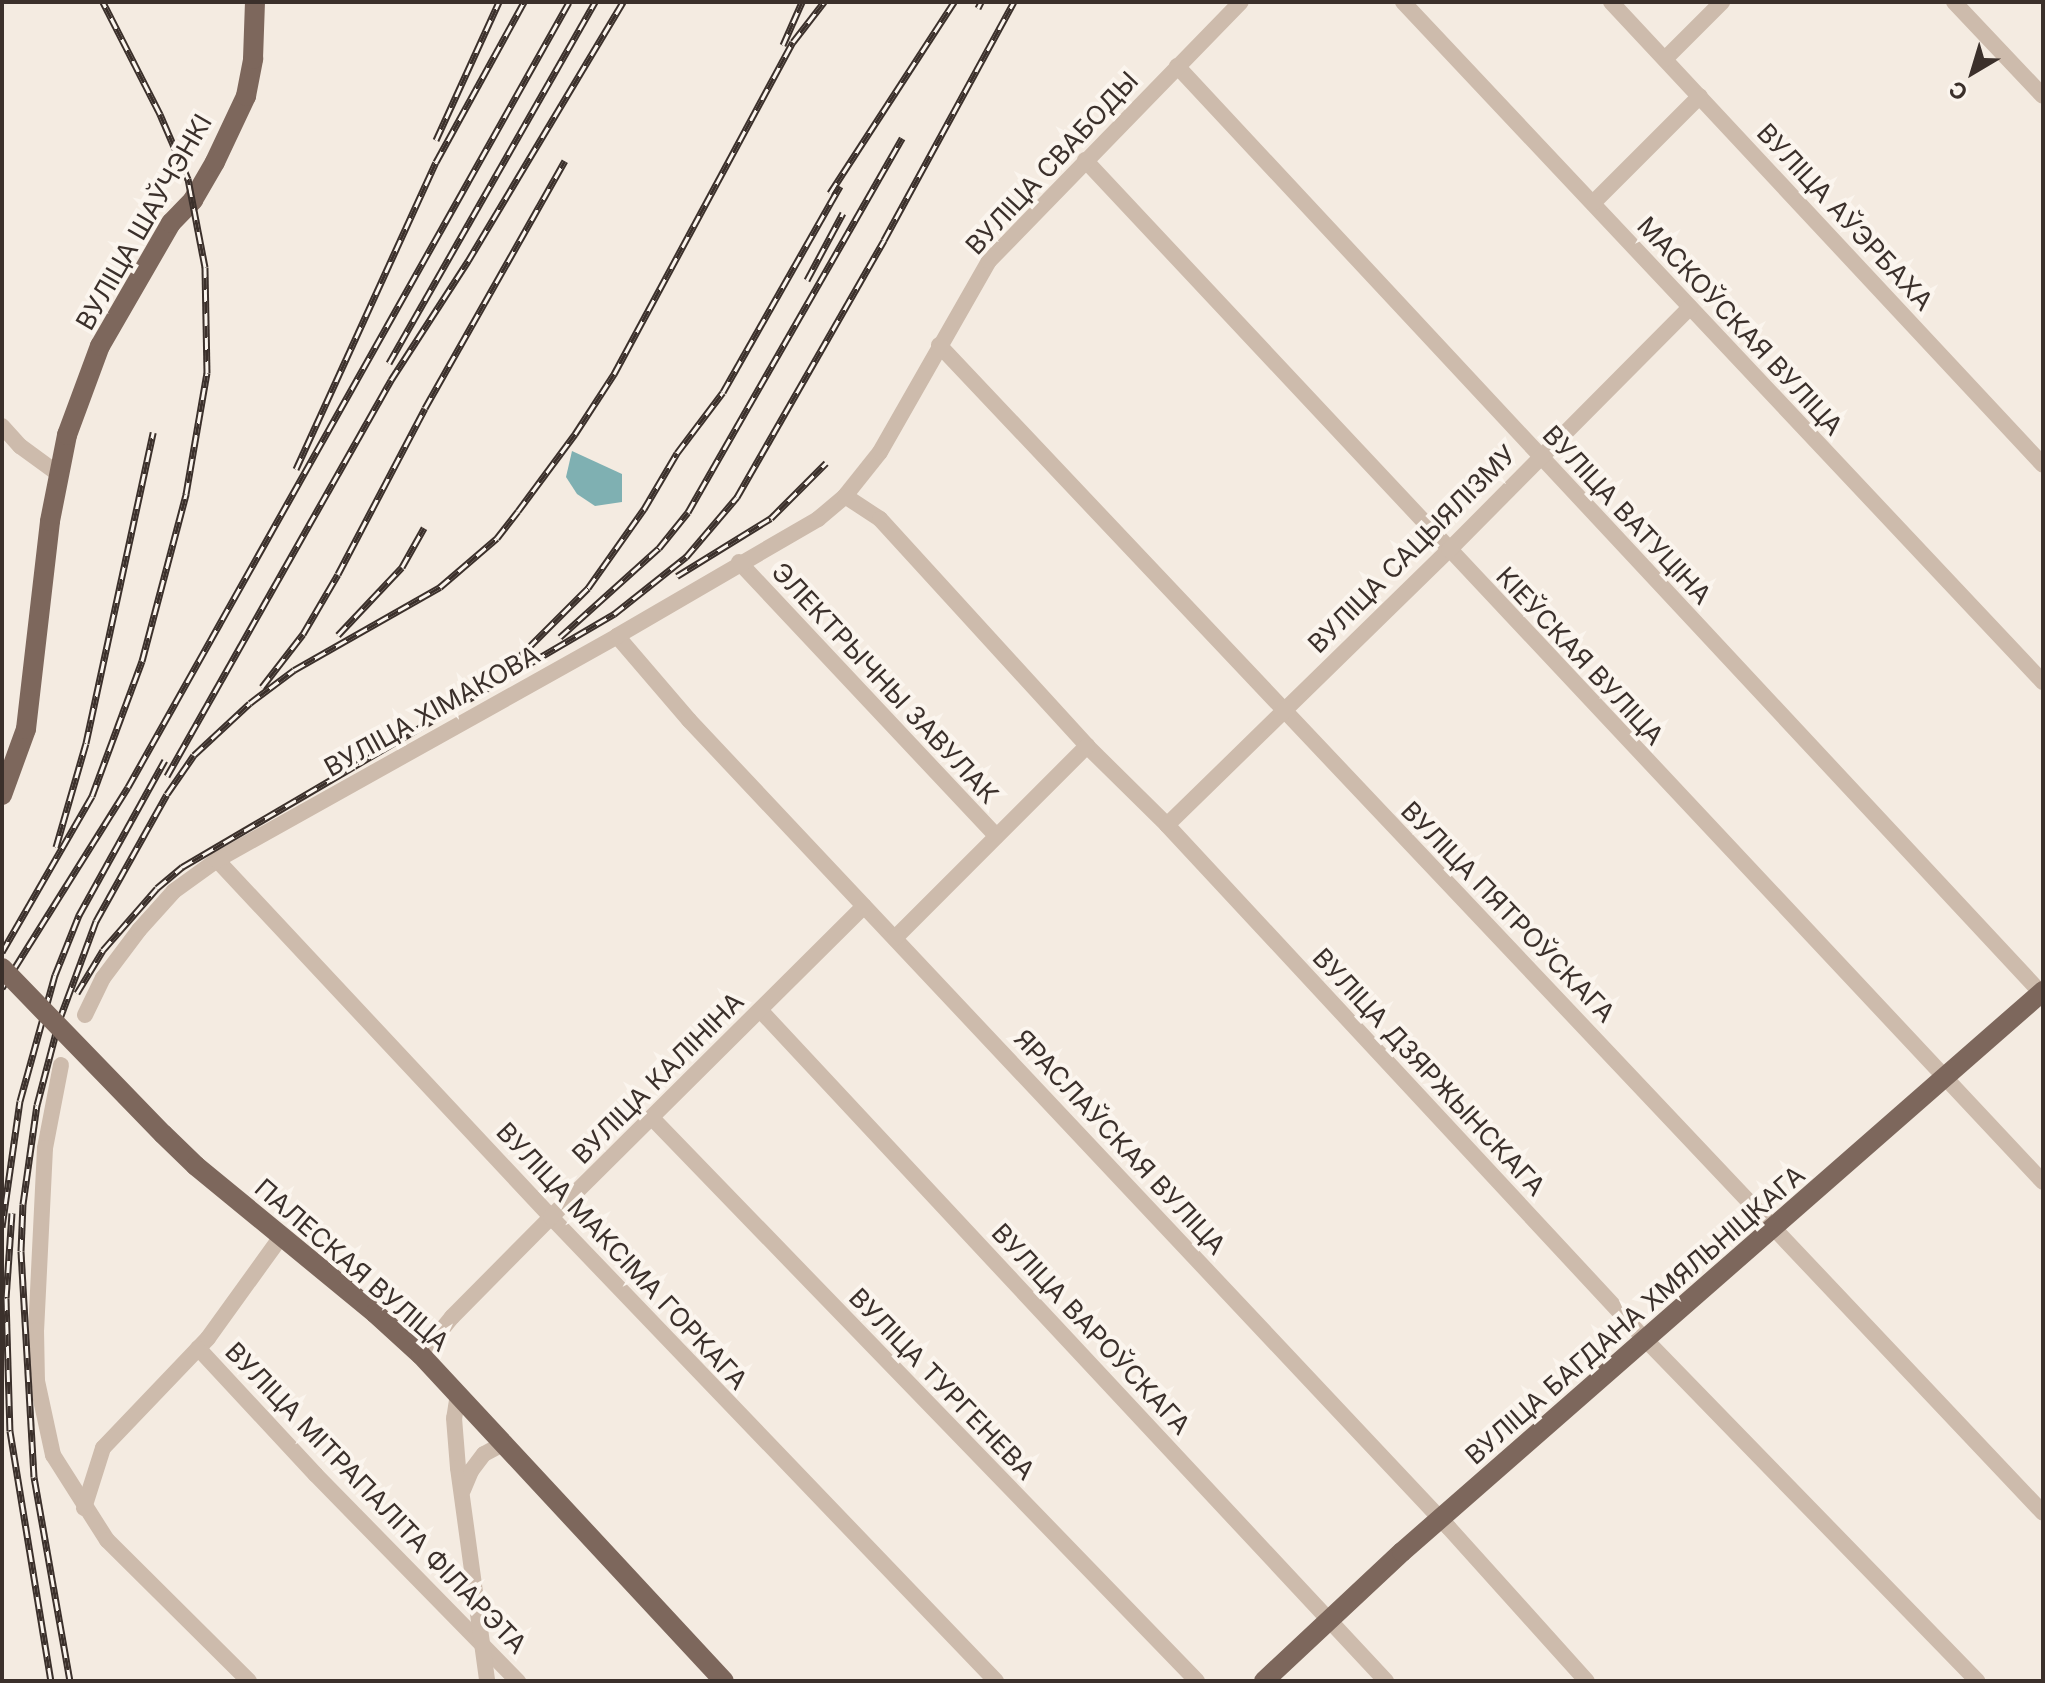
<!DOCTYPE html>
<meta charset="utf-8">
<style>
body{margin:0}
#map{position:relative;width:2045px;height:1683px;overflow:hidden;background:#f4ebe1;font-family:Inter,sans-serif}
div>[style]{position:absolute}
.water>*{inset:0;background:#7fb0b2}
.minor>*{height:16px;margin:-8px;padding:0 8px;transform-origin:8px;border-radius:8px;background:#cdbbac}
.major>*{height:20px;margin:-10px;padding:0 10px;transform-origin:10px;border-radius:10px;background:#7d675c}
.rail>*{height:7px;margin-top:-3.5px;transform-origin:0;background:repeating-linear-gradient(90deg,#fbf5ee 0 12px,#3b302b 0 24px);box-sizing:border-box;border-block:2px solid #3b302b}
.major-bridge>*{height:20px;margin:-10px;padding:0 10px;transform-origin:10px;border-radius:10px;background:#7d675c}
span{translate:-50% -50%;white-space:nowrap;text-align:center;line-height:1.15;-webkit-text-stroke:8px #fbf5ee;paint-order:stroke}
.street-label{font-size:26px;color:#3b302b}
.frame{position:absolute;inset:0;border:4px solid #3b302b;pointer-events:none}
.north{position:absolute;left:1933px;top:32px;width:80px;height:80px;-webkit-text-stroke:6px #fbf5ee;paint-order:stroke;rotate:218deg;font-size:22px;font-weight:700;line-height:32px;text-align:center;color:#3b302b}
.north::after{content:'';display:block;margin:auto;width:28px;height:36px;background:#3b302b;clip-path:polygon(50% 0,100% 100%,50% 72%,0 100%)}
</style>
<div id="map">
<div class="water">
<i style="clip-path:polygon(572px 451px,622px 474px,622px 502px,595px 506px,577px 494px,566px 477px)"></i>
</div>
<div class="minor">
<i style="left:1403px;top:2px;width:934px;rotate:46.74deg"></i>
<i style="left:1611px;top:2px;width:633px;rotate:46.98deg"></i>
<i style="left:1954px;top:2px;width:129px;rotate:46.6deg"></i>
<i style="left:1665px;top:59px;width:81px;rotate:-45deg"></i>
<i style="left:1177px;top:66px;width:1270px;rotate:47.01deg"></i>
<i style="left:1085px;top:160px;width:1401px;rotate:46.85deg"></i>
<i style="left:1593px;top:203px;width:151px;rotate:-45deg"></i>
<i style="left:939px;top:345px;width:1607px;rotate:46.61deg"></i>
<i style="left:2px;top:426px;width:27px;rotate:48deg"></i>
<i style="left:20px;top:446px;width:46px;rotate:36.1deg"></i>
<i style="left:845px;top:496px;width:42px;rotate:33.3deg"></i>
<i style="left:880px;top:519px;width:307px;rotate:47.6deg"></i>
<i style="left:1087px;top:746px;width:112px;rotate:44.6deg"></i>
<i style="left:1167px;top:825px;width:695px;rotate:47.1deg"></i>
<i style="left:1640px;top:1334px;width:484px;rotate:45.8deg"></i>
<i style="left:739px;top:562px;width:376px;rotate:46.8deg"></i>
<i style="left:617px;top:636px;width:111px;rotate:49.4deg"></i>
<i style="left:689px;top:720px;width:1109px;rotate:46.75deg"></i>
<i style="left:1449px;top:1528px;width:206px;rotate:48deg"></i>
<i style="left:1167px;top:825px;width:394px;rotate:-44.3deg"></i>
<i style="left:1449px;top:550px;width:342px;rotate:-45.2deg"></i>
<i style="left:217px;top:860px;width:489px;rotate:46.9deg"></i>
<i style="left:551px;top:1217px;width:643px;rotate:46.2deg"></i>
<i style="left:895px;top:938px;width:272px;rotate:-45deg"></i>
<i style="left:760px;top:1010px;width:918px;rotate:46.99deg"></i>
<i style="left:85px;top:1015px;width:41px;rotate:-64.1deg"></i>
<i style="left:103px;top:978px;width:60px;rotate:-53.1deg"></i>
<i style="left:139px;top:930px;width:52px;rotate:-48.1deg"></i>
<i style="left:174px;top:891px;width:53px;rotate:-35.8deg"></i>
<i style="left:217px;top:860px;width:458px;rotate:-29.2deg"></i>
<i style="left:617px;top:636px;width:233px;rotate:-30.2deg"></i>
<i style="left:818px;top:519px;width:35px;rotate:-40deg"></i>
<i style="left:845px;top:496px;width:56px;rotate:-51.5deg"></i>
<i style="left:880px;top:452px;width:220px;rotate:-60.3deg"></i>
<i style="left:989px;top:261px;width:361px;rotate:-45.8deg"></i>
<i style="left:61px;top:1065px;width:85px;rotate:100.9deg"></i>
<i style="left:45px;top:1148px;width:182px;rotate:92.8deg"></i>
<i style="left:36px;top:1330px;width:51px;rotate:88.9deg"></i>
<i style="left:37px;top:1381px;width:76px;rotate:77.8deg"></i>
<i style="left:53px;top:1455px;width:101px;rotate:57.6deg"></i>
<i style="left:107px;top:1540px;width:200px;rotate:44.8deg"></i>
<i style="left:653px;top:1119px;width:782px;rotate:45.93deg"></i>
<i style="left:198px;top:1348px;width:173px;rotate:47.1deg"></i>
<i style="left:316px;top:1475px;width:289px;rotate:45.6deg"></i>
<i style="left:421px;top:1355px;width:49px;rotate:-50.8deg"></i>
<i style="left:452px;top:1317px;width:141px;rotate:-45.3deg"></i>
<i style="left:551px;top:1217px;width:441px;rotate:-44.8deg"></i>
<i style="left:458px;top:1394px;width:24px;rotate:99deg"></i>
<i style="left:454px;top:1418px;width:50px;rotate:85.4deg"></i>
<i style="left:458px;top:1468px;width:215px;rotate:82.2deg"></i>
<i style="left:463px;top:1490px;width:21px;rotate:-67deg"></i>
<i style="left:471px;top:1471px;width:21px;rotate:-53deg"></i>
<i style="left:484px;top:1454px;width:24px;rotate:-28deg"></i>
<i style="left:84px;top:1508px;width:63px;rotate:-72.4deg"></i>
<i style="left:103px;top:1448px;width:152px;rotate:-46.3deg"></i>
<i style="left:208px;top:1338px;width:123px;rotate:-54.2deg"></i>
</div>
<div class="major">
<i style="left:2px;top:795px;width:70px;rotate:-70deg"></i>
<i style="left:26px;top:729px;width:209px;rotate:-83.4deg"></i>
<i style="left:50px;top:521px;width:88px;rotate:-78.8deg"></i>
<i style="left:67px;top:435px;width:95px;rotate:-69.7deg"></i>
<i style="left:100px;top:346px;width:142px;rotate:-60deg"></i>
<i style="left:171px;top:223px;width:32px;rotate:-46deg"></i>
<i style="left:193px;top:200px;width:44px;rotate:-59.9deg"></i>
<i style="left:215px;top:162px;width:73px;rotate:-64.8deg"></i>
<i style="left:246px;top:96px;width:38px;rotate:-79deg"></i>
<i style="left:253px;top:59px;width:57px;rotate:-88deg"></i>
<i style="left:163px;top:1134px;width:46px;rotate:44.1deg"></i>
<i style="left:196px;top:1166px;width:232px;rotate:39.4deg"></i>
<i style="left:375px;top:1313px;width:62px;rotate:42.4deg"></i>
<i style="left:421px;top:1355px;width:445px;rotate:47.1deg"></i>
<i style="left:1264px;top:1681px;width:189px;rotate:-43.1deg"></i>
<i style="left:1402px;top:1552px;width:852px;rotate:-41.19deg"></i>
</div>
<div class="rail">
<i style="left:978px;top:8px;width:7px;rotate:-63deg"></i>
<i style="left:783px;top:45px;width:47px;rotate:-66.2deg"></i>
<i style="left:436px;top:140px;width:152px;rotate:-65.5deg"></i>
<i style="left:830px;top:193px;width:228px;rotate:-57deg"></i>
<i style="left:807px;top:280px;width:76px;rotate:-61.8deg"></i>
<i style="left:389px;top:363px;width:416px;rotate:-60.3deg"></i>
<i style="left:296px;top:469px;width:337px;rotate:-65.5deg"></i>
<i style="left:436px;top:162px;width:183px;rotate:-61.2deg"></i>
<i style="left:677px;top:576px;width:110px;rotate:-31.7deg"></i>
<i style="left:771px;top:518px;width:78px;rotate:-45deg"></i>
<i style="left:338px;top:635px;width:93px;rotate:-46.7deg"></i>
<i style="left:402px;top:567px;width:45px;rotate:-60.6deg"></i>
<i style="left:560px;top:637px;width:133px;rotate:-42deg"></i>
<i style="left:659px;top:548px;width:46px;rotate:-51.1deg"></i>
<i style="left:688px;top:512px;width:431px;rotate:-60.2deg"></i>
<i style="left:511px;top:665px;width:109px;rotate:-45deg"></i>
<i style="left:588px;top:588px;width:97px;rotate:-54.7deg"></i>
<i style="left:644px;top:509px;width:65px;rotate:-59.5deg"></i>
<i style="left:677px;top:453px;width:76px;rotate:-53deg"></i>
<i style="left:723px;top:392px;width:237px;rotate:-60.4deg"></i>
<i style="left:262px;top:687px;width:67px;rotate:-52.3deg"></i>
<i style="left:303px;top:634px;width:69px;rotate:-59.7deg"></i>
<i style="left:338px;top:574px;width:187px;rotate:-62.3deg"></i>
<i style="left:425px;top:408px;width:284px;rotate:-60.5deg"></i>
<i style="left:167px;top:776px;width:455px;rotate:-60.5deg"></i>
<i style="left:391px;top:380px;width:142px;rotate:-57.1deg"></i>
<i style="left:468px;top:261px;width:302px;rotate:-59.1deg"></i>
<i style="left:56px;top:847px;width:108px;rotate:-73.9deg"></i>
<i style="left:86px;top:743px;width:318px;rotate:-77.8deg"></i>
<i style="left:2px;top:952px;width:180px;rotate:-60deg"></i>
<i style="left:92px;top:796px;width:144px;rotate:-69.7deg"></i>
<i style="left:142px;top:661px;width:173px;rotate:-75.2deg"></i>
<i style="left:186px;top:494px;width:123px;rotate:-80.2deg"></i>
<i style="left:207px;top:373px;width:106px;rotate:-91.1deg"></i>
<i style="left:205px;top:267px;width:90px;rotate:-100.9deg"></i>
<i style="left:188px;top:179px;width:71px;rotate:-113.3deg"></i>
<i style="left:160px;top:114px;width:126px;rotate:-117deg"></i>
<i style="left:2px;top:988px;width:237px;rotate:-57.9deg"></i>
<i style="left:128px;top:787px;width:900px;rotate:-60.67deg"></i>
<i style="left:77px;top:993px;width:50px;rotate:-58.8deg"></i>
<i style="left:103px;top:950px;width:82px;rotate:-48.9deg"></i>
<i style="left:157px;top:888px;width:33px;rotate:-40deg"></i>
<i style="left:182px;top:867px;width:501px;rotate:-30.36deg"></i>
<i style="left:614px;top:614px;width:92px;rotate:-38.4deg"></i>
<i style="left:686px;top:557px;width:79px;rotate:-49.6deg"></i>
<i style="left:737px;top:497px;width:296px;rotate:-60.2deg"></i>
<i style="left:884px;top:240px;width:271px;rotate:-61.4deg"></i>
<i style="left:12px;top:1213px;width:85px;rotate:94deg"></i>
<i style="left:6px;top:1298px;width:133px;rotate:88.3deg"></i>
<i style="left:10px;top:1431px;width:253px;rotate:80.7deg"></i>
<i style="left:2px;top:1227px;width:127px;rotate:-81.9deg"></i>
<i style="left:20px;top:1101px;width:131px;rotate:-74.5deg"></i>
<i style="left:55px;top:975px;width:65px;rotate:-68.2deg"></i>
<i style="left:79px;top:915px;width:177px;rotate:-61deg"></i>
<i style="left:70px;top:1681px;width:207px;rotate:-100deg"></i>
<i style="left:34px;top:1477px;width:226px;rotate:-93.3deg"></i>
<i style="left:21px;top:1251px;width:47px;rotate:-87.6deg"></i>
<i style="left:23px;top:1204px;width:100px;rotate:-82deg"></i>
<i style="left:37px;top:1105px;width:87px;rotate:-75.3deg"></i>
<i style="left:59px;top:1021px;width:107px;rotate:-69.7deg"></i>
<i style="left:96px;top:921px;width:145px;rotate:-60.8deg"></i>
<i style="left:167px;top:794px;width:47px;rotate:-55.3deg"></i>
<i style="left:194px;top:755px;width:76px;rotate:-42.9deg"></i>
<i style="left:250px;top:703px;width:55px;rotate:-36.9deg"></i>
<i style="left:294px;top:670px;width:168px;rotate:-29.6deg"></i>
<i style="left:440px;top:587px;width:75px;rotate:-40.7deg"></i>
<i style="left:497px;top:538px;width:34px;rotate:-52deg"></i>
<i style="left:518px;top:511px;width:96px;rotate:-53.5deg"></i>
<i style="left:575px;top:434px;width:72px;rotate:-57deg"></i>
<i style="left:614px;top:374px;width:377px;rotate:-61.7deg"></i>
<i style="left:793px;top:42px;width:51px;rotate:-52.2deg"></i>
</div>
<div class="major-bridge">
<i style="left:2px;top:968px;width:231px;rotate:45.9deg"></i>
</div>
<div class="street-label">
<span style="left:1052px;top:163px;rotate:-47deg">ВУЛІЦА СВАБОДЫ</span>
<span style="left:1845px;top:217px;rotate:47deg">ВУЛІЦА АЎЭРБАХА</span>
<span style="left:144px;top:222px;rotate:-60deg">ВУЛІЦА ШАЎЧЭНКІ</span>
<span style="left:1740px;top:326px;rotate:47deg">МАСКОЎСКАЯ ВУЛІЦА</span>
<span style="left:1627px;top:515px;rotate:47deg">ВУЛІЦА ВАТУЦІНА</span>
<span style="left:1412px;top:549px;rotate:-45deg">ВУЛІЦА САЦЫЯЛІЗМУ</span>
<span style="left:1580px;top:656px;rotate:47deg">КІЕЎСКАЯ ВУЛІЦА</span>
<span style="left:885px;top:683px;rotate:47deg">ЭЛЕКТРЫЧНЫ ЗАВУЛАК</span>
<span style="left:432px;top:711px;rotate:-29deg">ВУЛІЦА ХІМАКОВА</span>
<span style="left:1508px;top:912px;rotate:46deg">ВУЛІЦА ПЯТРОЎСКАГА</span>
<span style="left:1429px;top:1072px;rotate:47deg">ВУЛІЦА ДЗЯРЖЫНСКАГА</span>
<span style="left:658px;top:1078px;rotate:-45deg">ВУЛІЦА КАЛІНІНА</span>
<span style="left:1120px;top:1142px;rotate:47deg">ЯРАСЛАЎСКАЯ ВУЛІЦА</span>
<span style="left:622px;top:1256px;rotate:47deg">ВУЛІЦА МАКСІМА ГОРКАГА</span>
<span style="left:352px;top:1265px;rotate:41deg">ПАЛЕСКАЯ ВУЛІЦА</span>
<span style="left:1635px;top:1315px;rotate:-41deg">ВУЛІЦА БАГДАНА ХМЯЛЬНІЦКАГА</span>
<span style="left:1091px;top:1329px;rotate:47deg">ВУЛІЦА ВАРОЎСКАГА</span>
<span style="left:942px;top:1384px;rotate:46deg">ВУЛІЦА ТУРГЕНЕВА</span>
<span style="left:376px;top:1498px;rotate:46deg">ВУЛІЦА МІТРАПАЛІТА ФІЛАРЭТА</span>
</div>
<div class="frame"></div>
<div class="north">С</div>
</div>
